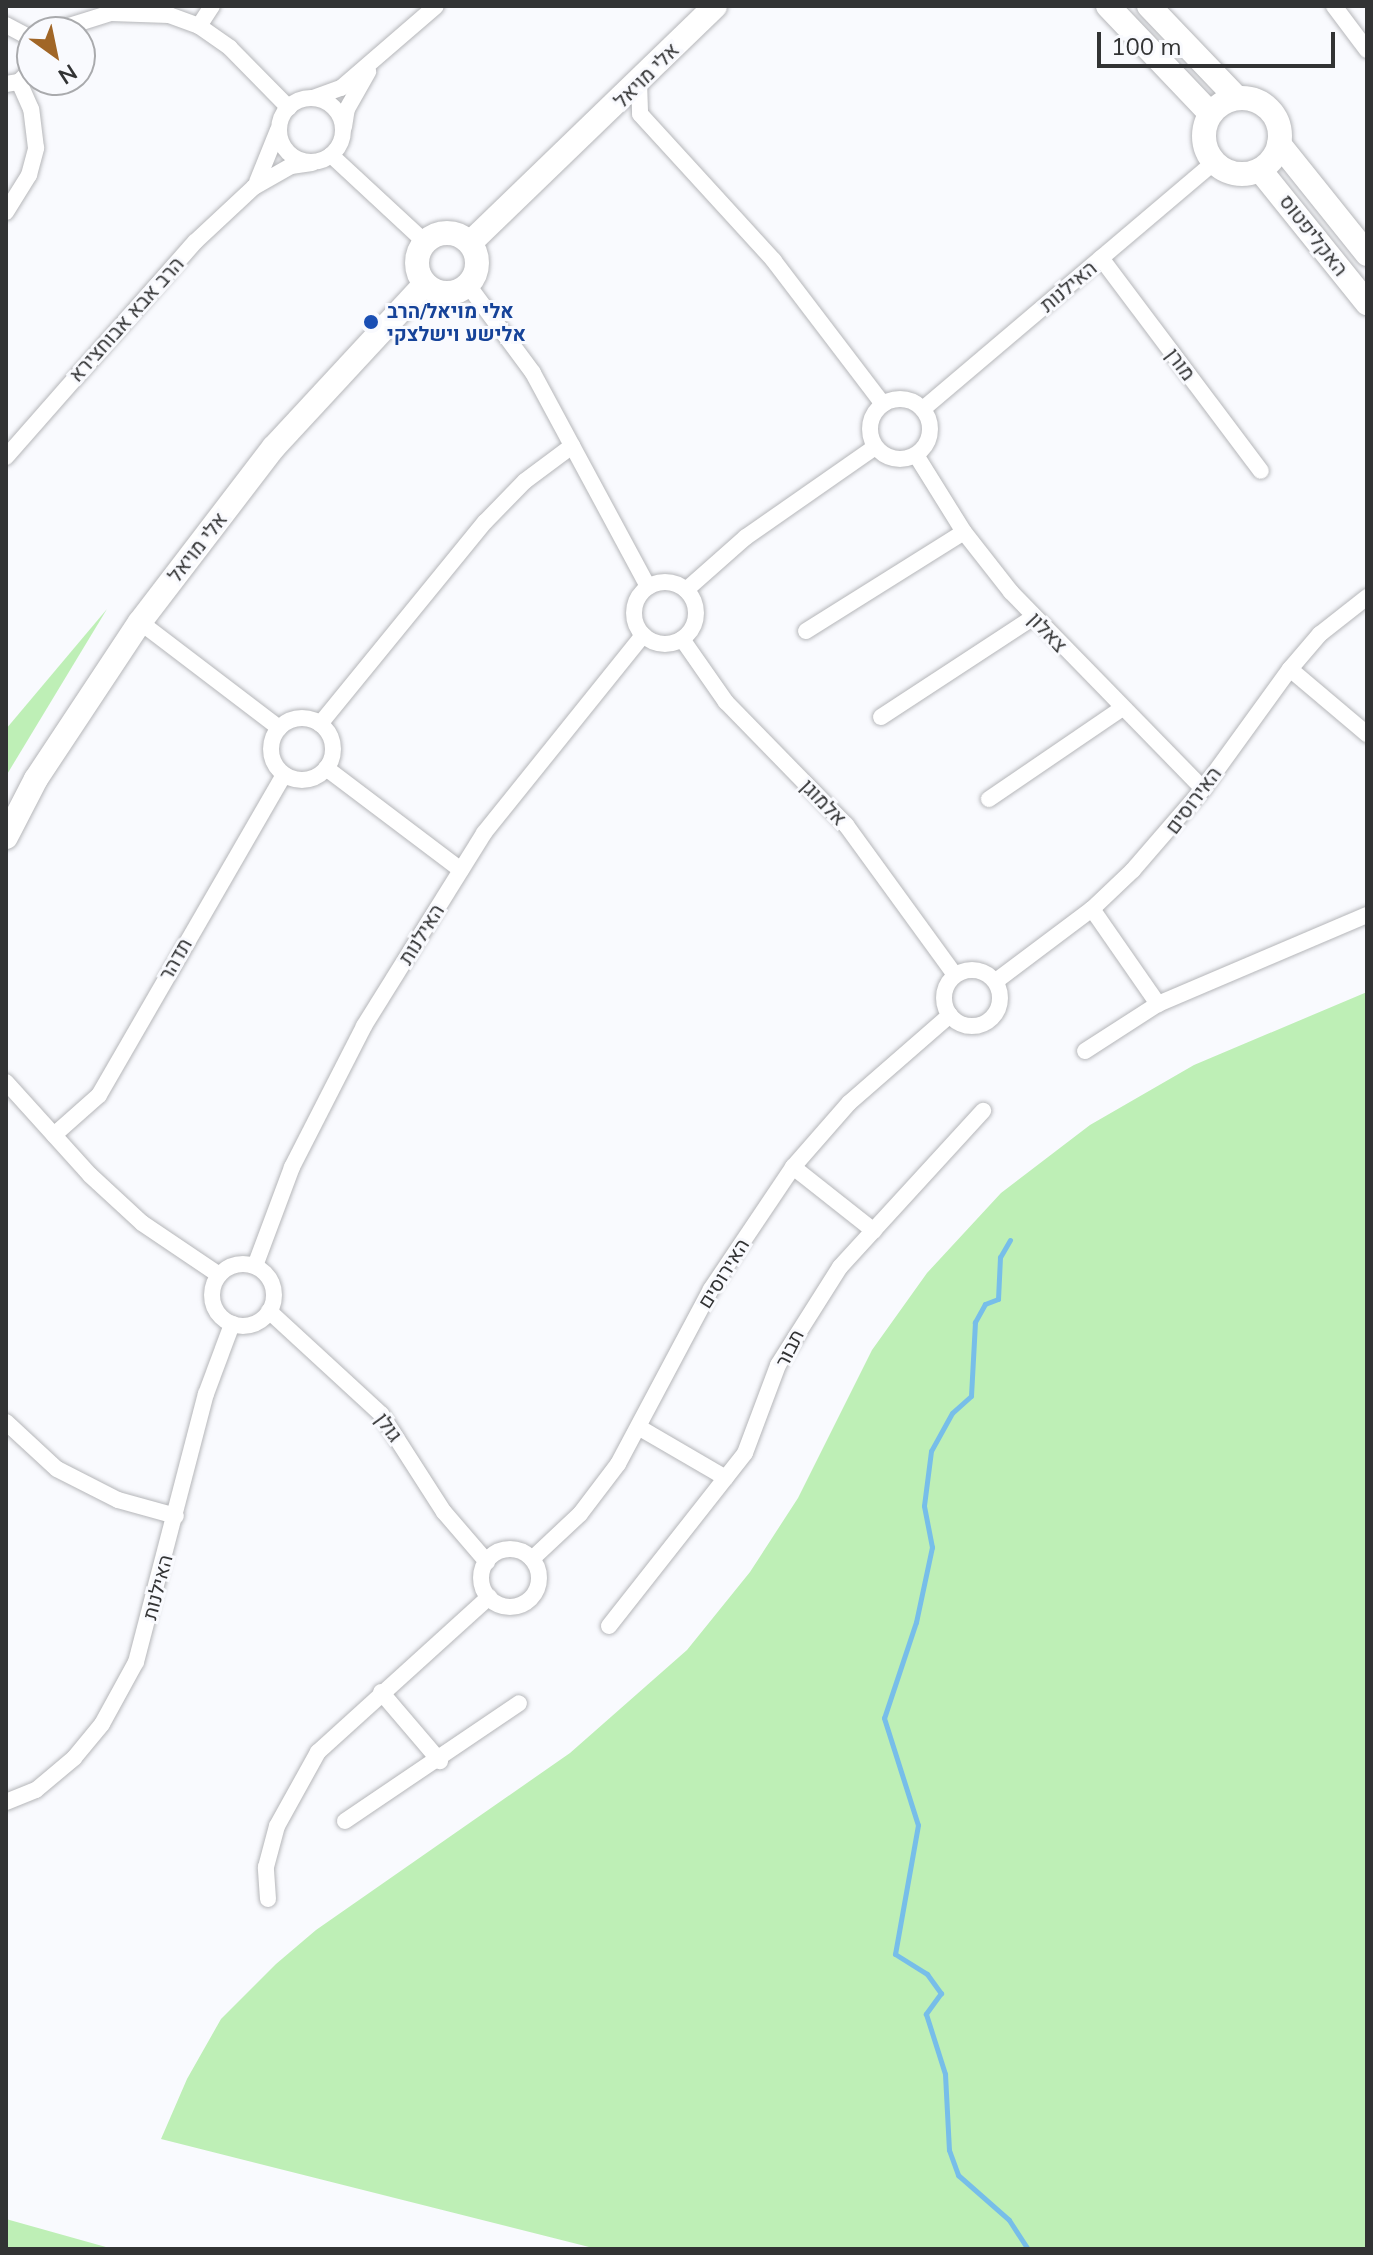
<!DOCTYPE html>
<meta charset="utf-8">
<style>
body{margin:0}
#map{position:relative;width:1373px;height:2255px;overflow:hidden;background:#f9fafe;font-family:Mulish,Heebo,sans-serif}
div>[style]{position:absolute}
.green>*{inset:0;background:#beefb6}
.stream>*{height:5px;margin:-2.5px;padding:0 2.5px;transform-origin:2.5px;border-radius:2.5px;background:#77bee9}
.roads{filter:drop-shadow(0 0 2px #b5b6b9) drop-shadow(0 0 2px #b5b6b9)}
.street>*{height:16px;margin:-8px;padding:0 8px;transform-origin:8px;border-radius:8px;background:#fff}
.street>.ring{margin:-8px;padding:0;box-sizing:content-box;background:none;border:16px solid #fff;border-radius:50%}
.secondary>*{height:24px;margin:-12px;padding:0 12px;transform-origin:12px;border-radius:12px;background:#fff}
.secondary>.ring{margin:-12px;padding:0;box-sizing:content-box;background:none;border:24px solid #fff;border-radius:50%}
.dots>*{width:22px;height:22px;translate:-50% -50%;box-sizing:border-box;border:4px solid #f9fafe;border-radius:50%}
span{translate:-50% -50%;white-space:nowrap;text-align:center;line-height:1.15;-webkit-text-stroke:6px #f9fafe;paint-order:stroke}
.street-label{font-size:20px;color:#323334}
.transit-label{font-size:20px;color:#164399;font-weight:700}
.left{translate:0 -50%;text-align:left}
.frame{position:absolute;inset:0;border:8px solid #323334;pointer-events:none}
.north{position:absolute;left:16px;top:16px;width:80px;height:80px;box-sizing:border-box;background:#f9fafe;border:2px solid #a9aaad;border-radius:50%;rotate:147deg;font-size:22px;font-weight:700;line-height:32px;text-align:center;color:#323334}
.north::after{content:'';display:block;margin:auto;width:28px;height:36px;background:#a16627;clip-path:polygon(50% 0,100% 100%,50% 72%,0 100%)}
.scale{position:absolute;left:1097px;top:32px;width:238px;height:36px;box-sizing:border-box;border:4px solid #323334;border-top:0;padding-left:10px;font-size:24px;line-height:28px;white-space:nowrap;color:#323334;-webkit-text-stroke:6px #f9fafe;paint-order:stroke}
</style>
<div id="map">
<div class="green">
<i style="clip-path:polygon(107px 609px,6px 776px,6px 729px)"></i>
<i style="clip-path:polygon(1367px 992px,1367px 2249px,597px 2249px,161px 2139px,187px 2079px,221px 2019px,276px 1964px,316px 1930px,570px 1753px,687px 1650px,750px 1572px,798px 1498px,872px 1350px,927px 1273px,1001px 1193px,1090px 1125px,1194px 1065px)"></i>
<i style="clip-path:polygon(6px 2219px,113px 2249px,6px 2249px)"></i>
</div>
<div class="stream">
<i style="left:1010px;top:1240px;width:20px;rotate:120deg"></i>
<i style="left:1000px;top:1257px;width:42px;rotate:92.7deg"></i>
<i style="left:998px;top:1299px;width:14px;rotate:159deg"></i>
<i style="left:985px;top:1304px;width:21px;rotate:119deg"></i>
<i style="left:975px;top:1322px;width:74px;rotate:93.1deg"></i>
<i style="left:971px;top:1396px;width:25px;rotate:138deg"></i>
<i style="left:952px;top:1413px;width:43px;rotate:118.9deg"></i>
<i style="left:931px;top:1451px;width:55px;rotate:97.3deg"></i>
<i style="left:924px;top:1506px;width:42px;rotate:79deg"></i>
<i style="left:932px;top:1547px;width:77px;rotate:102deg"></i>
<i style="left:916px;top:1622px;width:101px;rotate:108.4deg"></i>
<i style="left:884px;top:1718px;width:112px;rotate:72.4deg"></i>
<i style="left:918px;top:1825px;width:131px;rotate:100.1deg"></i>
<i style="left:895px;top:1954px;width:38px;rotate:32deg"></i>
<i style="left:927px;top:1974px;width:24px;rotate:54deg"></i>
<i style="left:941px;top:1993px;width:26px;rotate:126deg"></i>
<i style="left:926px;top:2014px;width:63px;rotate:72.4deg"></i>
<i style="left:945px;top:2074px;width:76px;rotate:87deg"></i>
<i style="left:949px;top:2150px;width:27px;rotate:70deg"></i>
<i style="left:958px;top:2175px;width:68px;rotate:41.4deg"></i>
<i style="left:1009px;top:2220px;width:35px;rotate:57deg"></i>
</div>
<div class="roads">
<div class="street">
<i style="left:1334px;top:6px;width:55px;rotate:53.1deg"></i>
<i style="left:6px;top:25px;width:30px;rotate:28deg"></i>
<i style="left:199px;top:26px;width:24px;rotate:-57deg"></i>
<i style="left:50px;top:32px;width:64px;rotate:-17.3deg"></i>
<i style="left:111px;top:13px;width:58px;rotate:2deg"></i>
<i style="left:169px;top:15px;width:32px;rotate:20deg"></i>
<i style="left:199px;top:26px;width:38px;rotate:35deg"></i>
<i style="left:230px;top:48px;width:84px;rotate:45.5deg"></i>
<i style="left:639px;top:82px;width:32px;rotate:88deg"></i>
<i style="left:640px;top:114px;width:199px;rotate:47.6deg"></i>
<i style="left:774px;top:261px;width:180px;rotate:52.7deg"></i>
<i style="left:6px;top:84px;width:13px;rotate:-9deg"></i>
<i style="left:19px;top:82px;width:18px;rotate:-45deg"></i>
<i style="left:313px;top:98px;width:30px;rotate:-20deg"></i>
<i style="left:341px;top:88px;width:125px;rotate:-40.8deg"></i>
<i class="ring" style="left:279px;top:98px;width:48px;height:48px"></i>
<i style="left:344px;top:127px;width:18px;rotate:-81deg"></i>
<i style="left:347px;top:109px;width:43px;rotate:-60.4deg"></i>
<i style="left:331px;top:155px;width:127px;rotate:42.8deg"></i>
<i style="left:257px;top:182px;width:56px;rotate:-68deg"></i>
<i style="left:6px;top:212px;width:44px;rotate:-58.1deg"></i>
<i style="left:29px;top:175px;width:28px;rotate:-75deg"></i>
<i style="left:36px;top:148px;width:39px;rotate:-97deg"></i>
<i style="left:31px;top:109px;width:30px;rotate:-114deg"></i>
<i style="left:1101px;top:258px;width:266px;rotate:53.1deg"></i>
<i style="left:468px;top:285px;width:109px;rotate:53.5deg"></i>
<i style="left:533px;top:373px;width:243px;rotate:61.7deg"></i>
<i class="ring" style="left:870px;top:399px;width:44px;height:44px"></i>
<i style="left:923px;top:409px;width:380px;rotate:-40.3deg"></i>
<i style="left:916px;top:455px;width:91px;rotate:58.1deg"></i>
<i style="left:964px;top:532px;width:76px;rotate:51.9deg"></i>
<i style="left:1011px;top:592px;width:275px;rotate:45.7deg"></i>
<i style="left:6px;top:457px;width:286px;rotate:-48.7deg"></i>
<i style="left:195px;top:242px;width:81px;rotate:-43deg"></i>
<i style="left:254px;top:187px;width:43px;rotate:-29.6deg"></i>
<i style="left:291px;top:166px;width:21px;rotate:-8deg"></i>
<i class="ring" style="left:634px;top:582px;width:46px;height:46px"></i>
<i style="left:686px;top:590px;width:80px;rotate:-41.5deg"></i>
<i style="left:746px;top:537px;width:157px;rotate:-34.9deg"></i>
<i style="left:140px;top:622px;width:175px;rotate:37.3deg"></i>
<i style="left:806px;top:631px;width:186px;rotate:-32.1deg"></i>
<i style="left:682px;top:639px;width:77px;rotate:55.1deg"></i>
<i style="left:726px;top:702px;width:172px;rotate:45.7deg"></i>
<i style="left:846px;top:825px;width:185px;rotate:54deg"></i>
<i style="left:1290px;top:669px;width:101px;rotate:40.2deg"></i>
<i style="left:881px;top:717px;width:183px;rotate:-33.2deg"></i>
<i class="ring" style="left:271px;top:718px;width:46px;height:46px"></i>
<i style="left:320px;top:724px;width:261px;rotate:-50.8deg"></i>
<i style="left:485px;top:522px;width:57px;rotate:-45.7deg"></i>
<i style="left:525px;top:481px;width:59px;rotate:-36.7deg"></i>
<i style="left:326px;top:768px;width:169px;rotate:37.1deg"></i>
<i style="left:989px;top:799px;width:160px;rotate:-34.3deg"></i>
<i style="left:1092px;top:909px;width:116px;rotate:55.2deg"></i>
<i class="ring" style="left:944px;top:970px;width:40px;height:40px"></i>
<i style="left:996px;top:981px;width:120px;rotate:-36.9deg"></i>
<i style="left:1092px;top:909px;width:57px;rotate:-43.6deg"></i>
<i style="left:1133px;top:870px;width:107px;rotate:-49.2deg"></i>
<i style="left:1203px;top:789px;width:148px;rotate:-54.1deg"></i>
<i style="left:1290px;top:669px;width:46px;rotate:-49.4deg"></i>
<i style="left:1320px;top:634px;width:60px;rotate:-38.2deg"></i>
<i style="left:1085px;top:1051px;width:87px;rotate:-32.8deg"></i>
<i style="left:1158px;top:1004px;width:227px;rotate:-23.1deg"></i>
<i style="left:6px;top:1082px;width:125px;rotate:47.9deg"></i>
<i style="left:90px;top:1175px;width:71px;rotate:42.7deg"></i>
<i style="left:142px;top:1223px;width:93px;rotate:34deg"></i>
<i style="left:54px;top:1135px;width:60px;rotate:-41.6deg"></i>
<i style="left:99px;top:1095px;width:370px;rotate:-60deg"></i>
<i style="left:793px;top:1167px;width:103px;rotate:38.3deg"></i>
<i class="ring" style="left:212px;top:1264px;width:46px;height:46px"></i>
<i style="left:255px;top:1266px;width:106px;rotate:-69.5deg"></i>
<i style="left:292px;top:1167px;width:158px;rotate:-62.9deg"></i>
<i style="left:364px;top:1026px;width:227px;rotate:-58.1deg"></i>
<i style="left:484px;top:833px;width:254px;rotate:-51.2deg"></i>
<i style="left:269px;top:1311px;width:152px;rotate:42.6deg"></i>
<i style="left:381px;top:1414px;width:117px;rotate:57.3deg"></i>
<i style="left:444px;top:1512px;width:66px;rotate:49.3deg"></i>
<i style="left:6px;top:1422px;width:69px;rotate:42.7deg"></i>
<i style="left:57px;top:1469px;width:68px;rotate:26.9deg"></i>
<i style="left:118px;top:1500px;width:60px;rotate:15.4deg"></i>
<i style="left:640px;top:1428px;width:99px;rotate:30.2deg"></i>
<i class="ring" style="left:481px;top:1549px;width:42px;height:42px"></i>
<i style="left:532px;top:1559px;width:66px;rotate:-43.2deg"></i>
<i style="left:580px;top:1514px;width:63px;rotate:-52.8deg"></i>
<i style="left:618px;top:1464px;width:198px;rotate:-62deg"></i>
<i style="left:711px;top:1289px;width:147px;rotate:-56.1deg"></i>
<i style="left:793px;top:1167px;width:85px;rotate:-48.8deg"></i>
<i style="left:849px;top:1103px;width:134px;rotate:-41.1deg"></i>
<i style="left:609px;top:1626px;width:220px;rotate:-51.8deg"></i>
<i style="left:745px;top:1453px;width:94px;rotate:-69.4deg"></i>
<i style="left:778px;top:1365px;width:116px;rotate:-57.7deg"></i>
<i style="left:840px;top:1267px;width:212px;rotate:-47.5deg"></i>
<i style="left:381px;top:1692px;width:91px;rotate:49.5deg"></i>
<i style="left:6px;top:1802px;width:32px;rotate:-22deg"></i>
<i style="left:36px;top:1790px;width:50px;rotate:-40.1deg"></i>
<i style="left:74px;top:1758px;width:44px;rotate:-50.5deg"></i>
<i style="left:102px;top:1724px;width:71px;rotate:-61.3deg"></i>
<i style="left:136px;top:1662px;width:277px;rotate:-75.4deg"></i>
<i style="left:206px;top:1394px;width:75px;rotate:-69.6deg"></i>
<i style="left:345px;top:1821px;width:210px;rotate:-34.1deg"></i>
<i style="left:268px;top:1899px;width:32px;rotate:-94deg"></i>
<i style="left:266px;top:1867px;width:42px;rotate:-75deg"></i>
<i style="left:277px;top:1826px;width:85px;rotate:-61deg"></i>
<i style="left:318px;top:1752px;width:231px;rotate:-42.2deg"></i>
</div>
<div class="secondary">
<i style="left:1108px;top:6px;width:149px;rotate:46.4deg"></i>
<i style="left:1149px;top:6px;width:127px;rotate:46.3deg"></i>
<i class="ring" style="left:1204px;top:98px;width:52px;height:52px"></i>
<i style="left:1279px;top:144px;width:141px;rotate:51.3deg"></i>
<i style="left:1260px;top:170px;width:171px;rotate:51.2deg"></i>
<i class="ring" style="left:417px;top:233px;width:36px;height:36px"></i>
<i style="left:471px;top:242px;width:339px;rotate:-44deg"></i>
<i style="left:6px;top:837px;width:65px;rotate:-62.7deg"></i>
<i style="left:36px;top:779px;width:188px;rotate:-56.5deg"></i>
<i style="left:140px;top:622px;width:220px;rotate:-52.6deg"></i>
<i style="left:274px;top:447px;width:222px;rotate:-47.2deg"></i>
</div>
</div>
<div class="dots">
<i style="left:371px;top:322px;background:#1a4fb4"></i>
</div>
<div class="street-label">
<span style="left:646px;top:75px;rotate:-45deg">אלי מויאל</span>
<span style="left:1314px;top:235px;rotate:52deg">האקליפטוס</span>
<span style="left:1068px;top:286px;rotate:-40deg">האילנות</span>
<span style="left:126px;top:319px;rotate:-48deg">הרב אבא אבוחצירא</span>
<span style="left:1181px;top:364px;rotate:53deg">מורן</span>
<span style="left:197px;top:547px;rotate:-52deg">אלי מויאל</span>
<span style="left:1048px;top:632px;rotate:47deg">צאלון</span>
<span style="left:1193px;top:800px;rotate:-53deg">האירוסים</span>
<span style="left:824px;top:802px;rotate:46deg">אלמוגן</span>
<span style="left:421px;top:934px;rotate:-58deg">האילנות</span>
<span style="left:175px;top:959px;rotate:-60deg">תדהר</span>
<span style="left:723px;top:1273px;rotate:-58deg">האירוסים</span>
<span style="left:789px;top:1348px;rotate:-63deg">תבור</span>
<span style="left:389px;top:1427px;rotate:54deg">גולן</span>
<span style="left:157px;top:1587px;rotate:-75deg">האילנות</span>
</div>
<div class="transit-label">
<span class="left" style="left:387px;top:322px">אלי מויאל/הרב<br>אלישע וישלצקי</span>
</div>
<div class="frame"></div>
<div class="north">N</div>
<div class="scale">100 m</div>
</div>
